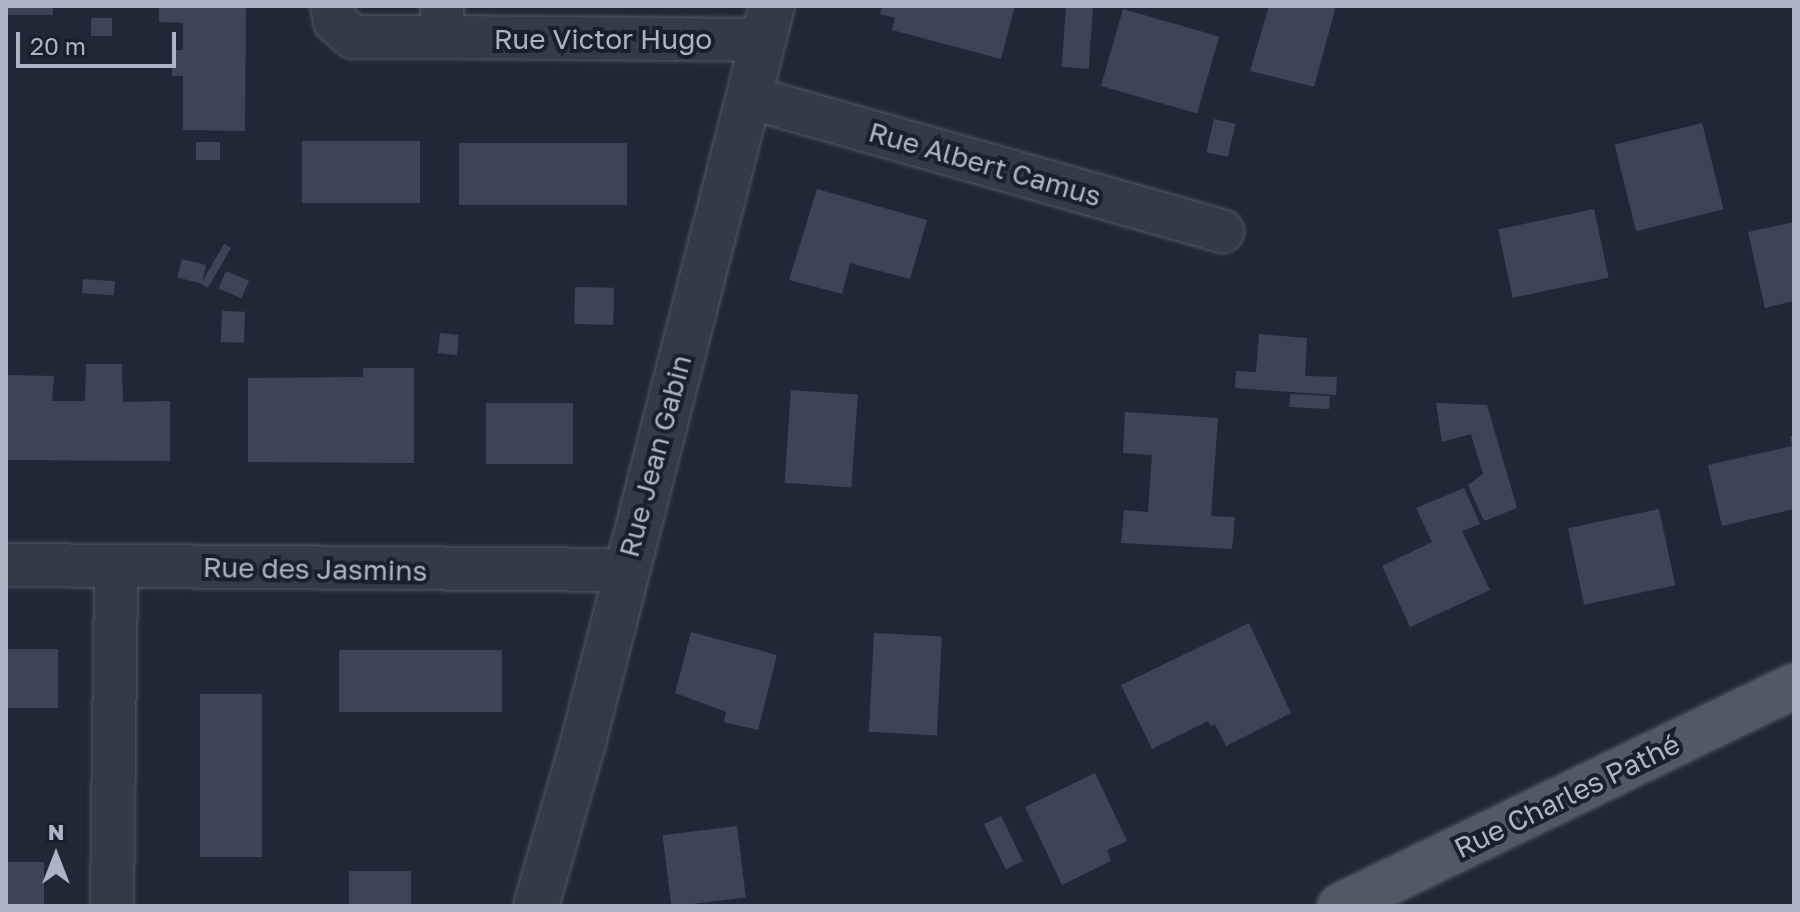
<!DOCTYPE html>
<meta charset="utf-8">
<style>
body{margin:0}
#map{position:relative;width:1800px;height:912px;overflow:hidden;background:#202837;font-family:"Golos Text",sans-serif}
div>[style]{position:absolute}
.building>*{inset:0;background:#3c4558;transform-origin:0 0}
.roads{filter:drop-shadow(0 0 2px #515766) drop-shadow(0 0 2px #515766)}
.minor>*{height:42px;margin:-21px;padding:0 21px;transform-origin:21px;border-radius:21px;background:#343a48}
.tertiary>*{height:44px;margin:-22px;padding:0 22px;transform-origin:22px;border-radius:22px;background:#343a48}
.primary>*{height:44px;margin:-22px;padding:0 22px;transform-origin:22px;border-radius:22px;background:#515968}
span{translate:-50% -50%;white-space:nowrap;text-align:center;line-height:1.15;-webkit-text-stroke:8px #191f2c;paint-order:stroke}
.street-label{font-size:28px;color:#aeb4c5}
.frame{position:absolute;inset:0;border:8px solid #aeb4c5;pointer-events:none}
.north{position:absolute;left:16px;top:816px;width:80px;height:80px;-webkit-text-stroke:6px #191f2c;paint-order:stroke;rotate:0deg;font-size:22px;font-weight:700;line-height:32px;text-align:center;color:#aeb4c5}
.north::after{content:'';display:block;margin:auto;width:28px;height:36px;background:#aeb4c5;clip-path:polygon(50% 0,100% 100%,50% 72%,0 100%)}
.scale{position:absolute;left:16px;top:32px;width:160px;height:36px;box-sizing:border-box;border:4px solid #aeb4c5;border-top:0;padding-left:10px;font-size:24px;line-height:28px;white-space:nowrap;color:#aeb4c5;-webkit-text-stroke:6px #191f2c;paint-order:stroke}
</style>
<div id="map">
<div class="building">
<i style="left:6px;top:6px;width:47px;height:9px"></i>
<i style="clip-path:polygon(159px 6px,246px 6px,245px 131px,183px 130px,183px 76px,172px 76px,172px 50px,183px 50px,183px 23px,159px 22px)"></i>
<i style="clip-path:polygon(882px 6px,1015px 6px,1001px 59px,892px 30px,895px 18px,880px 14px)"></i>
<i style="left:1066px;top:6px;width:27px;height:61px;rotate:4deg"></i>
<i style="clip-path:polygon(1269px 6px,1336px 6px,1314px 87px,1250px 71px)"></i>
<i style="left:1123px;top:9px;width:100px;height:80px;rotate:16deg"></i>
<i style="left:112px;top:18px;width:18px;height:21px;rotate:90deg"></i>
<i style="left:1214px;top:119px;width:22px;height:34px;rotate:13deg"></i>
<i style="left:1702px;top:123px;width:89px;height:90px;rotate:76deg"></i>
<i style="left:302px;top:141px;width:118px;height:62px"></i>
<i style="left:196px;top:142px;width:24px;height:18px"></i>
<i style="left:459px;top:143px;width:168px;height:62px"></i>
<i style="clip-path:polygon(817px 189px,927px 220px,910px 279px,850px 263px,842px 294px,789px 280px)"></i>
<i style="left:1594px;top:209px;width:70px;height:98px;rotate:78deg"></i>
<i style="clip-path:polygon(1794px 222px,1794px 301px,1765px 308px,1748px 232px)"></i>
<i style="left:224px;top:244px;width:8px;height:46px;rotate:30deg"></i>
<i style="left:182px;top:259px;width:25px;height:19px;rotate:14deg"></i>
<i style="left:226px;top:271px;width:25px;height:19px;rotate:23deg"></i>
<i style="left:83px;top:279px;width:32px;height:14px;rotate:4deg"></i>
<i style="left:575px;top:287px;width:39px;height:37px;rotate:1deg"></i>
<i style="left:222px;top:311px;width:23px;height:31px;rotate:2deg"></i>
<i style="left:440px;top:333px;width:19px;height:20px;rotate:6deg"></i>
<i style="clip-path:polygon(1259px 334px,1307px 338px,1305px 376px,1337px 377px,1336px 395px,1235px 388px,1236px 371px,1256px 372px)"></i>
<i style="clip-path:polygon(86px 364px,122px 364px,123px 402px,170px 401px,170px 461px,7px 460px,8px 375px,54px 376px,52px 401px,85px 401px)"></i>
<i style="clip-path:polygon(363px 368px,414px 368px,414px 463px,248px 462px,248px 378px,363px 377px)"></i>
<i style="left:791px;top:390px;width:67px;height:93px;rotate:4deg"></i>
<i style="left:1290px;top:394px;width:40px;height:13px;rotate:3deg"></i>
<i style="left:486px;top:403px;width:87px;height:61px"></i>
<i style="clip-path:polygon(1436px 403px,1487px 405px,1517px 508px,1484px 521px,1468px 485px,1483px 474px,1471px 434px,1442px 442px)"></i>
<i style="clip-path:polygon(1125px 412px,1218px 418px,1211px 516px,1235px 517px,1232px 549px,1121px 543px,1124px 510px,1148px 512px,1152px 455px,1123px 453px)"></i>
<i style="clip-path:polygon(1794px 435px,1794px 509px,1722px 526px,1708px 465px,1792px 446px,1790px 436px)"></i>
<i style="clip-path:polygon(1464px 488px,1480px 524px,1462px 531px,1490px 590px,1410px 627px,1382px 566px,1432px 542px,1416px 508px)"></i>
<i style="left:1659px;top:509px;width:78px;height:93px;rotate:78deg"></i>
<i style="clip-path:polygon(1249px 623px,1291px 713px,1226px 746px,1215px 724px,1211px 726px,1208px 721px,1152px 749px,1121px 685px)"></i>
<i style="clip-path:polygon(691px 632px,777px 655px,758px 730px,724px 722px,726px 712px,675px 693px)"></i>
<i style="left:874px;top:633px;width:68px;height:99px;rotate:3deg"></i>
<i style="left:58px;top:649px;width:59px;height:52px;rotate:90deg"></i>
<i style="left:339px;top:650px;width:163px;height:62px"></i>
<i style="left:262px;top:694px;width:163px;height:62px;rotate:90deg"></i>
<i style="clip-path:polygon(1095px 773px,1127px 841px,1107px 850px,1111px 861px,1062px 885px,1025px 807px)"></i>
<i style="left:1001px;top:816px;width:50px;height:19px;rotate:64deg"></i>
<i style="left:737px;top:826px;width:72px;height:75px;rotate:83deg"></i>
<i style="left:6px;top:862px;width:38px;height:44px"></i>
<i style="left:349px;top:871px;width:62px;height:35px"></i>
</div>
<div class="roads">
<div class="minor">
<i style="left:332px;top:6px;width:16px;rotate:79deg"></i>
<i style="left:335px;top:22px;width:23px;rotate:40deg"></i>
<i style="left:353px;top:37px;width:89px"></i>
<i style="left:442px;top:37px;width:31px;rotate:-90deg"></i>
<i style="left:442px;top:37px;width:321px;rotate:0.5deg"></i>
<i style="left:748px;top:97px;width:493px;rotate:15.8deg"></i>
<i style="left:6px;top:565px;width:619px;rotate:0.46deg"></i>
<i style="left:112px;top:906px;width:339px;rotate:-89.3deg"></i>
</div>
<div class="tertiary">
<i style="left:536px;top:906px;width:170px;rotate:-73.9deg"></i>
<i style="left:583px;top:743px;width:761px;rotate:-75.62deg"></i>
</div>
<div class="primary">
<i style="left:1340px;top:906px;width:504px;rotate:-25.85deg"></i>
</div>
</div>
<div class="street-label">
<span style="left:603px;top:39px">Rue Victor Hugo</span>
<span style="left:985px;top:164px;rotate:16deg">Rue Albert Camus</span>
<span style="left:655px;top:456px;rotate:-75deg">Rue Jean Gabin</span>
<span style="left:315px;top:569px;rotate:1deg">Rue des Jasmins</span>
<span style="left:1567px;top:796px;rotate:-26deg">Rue Charles Pathé</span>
</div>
<div class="frame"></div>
<div class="north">N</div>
<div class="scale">20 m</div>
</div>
